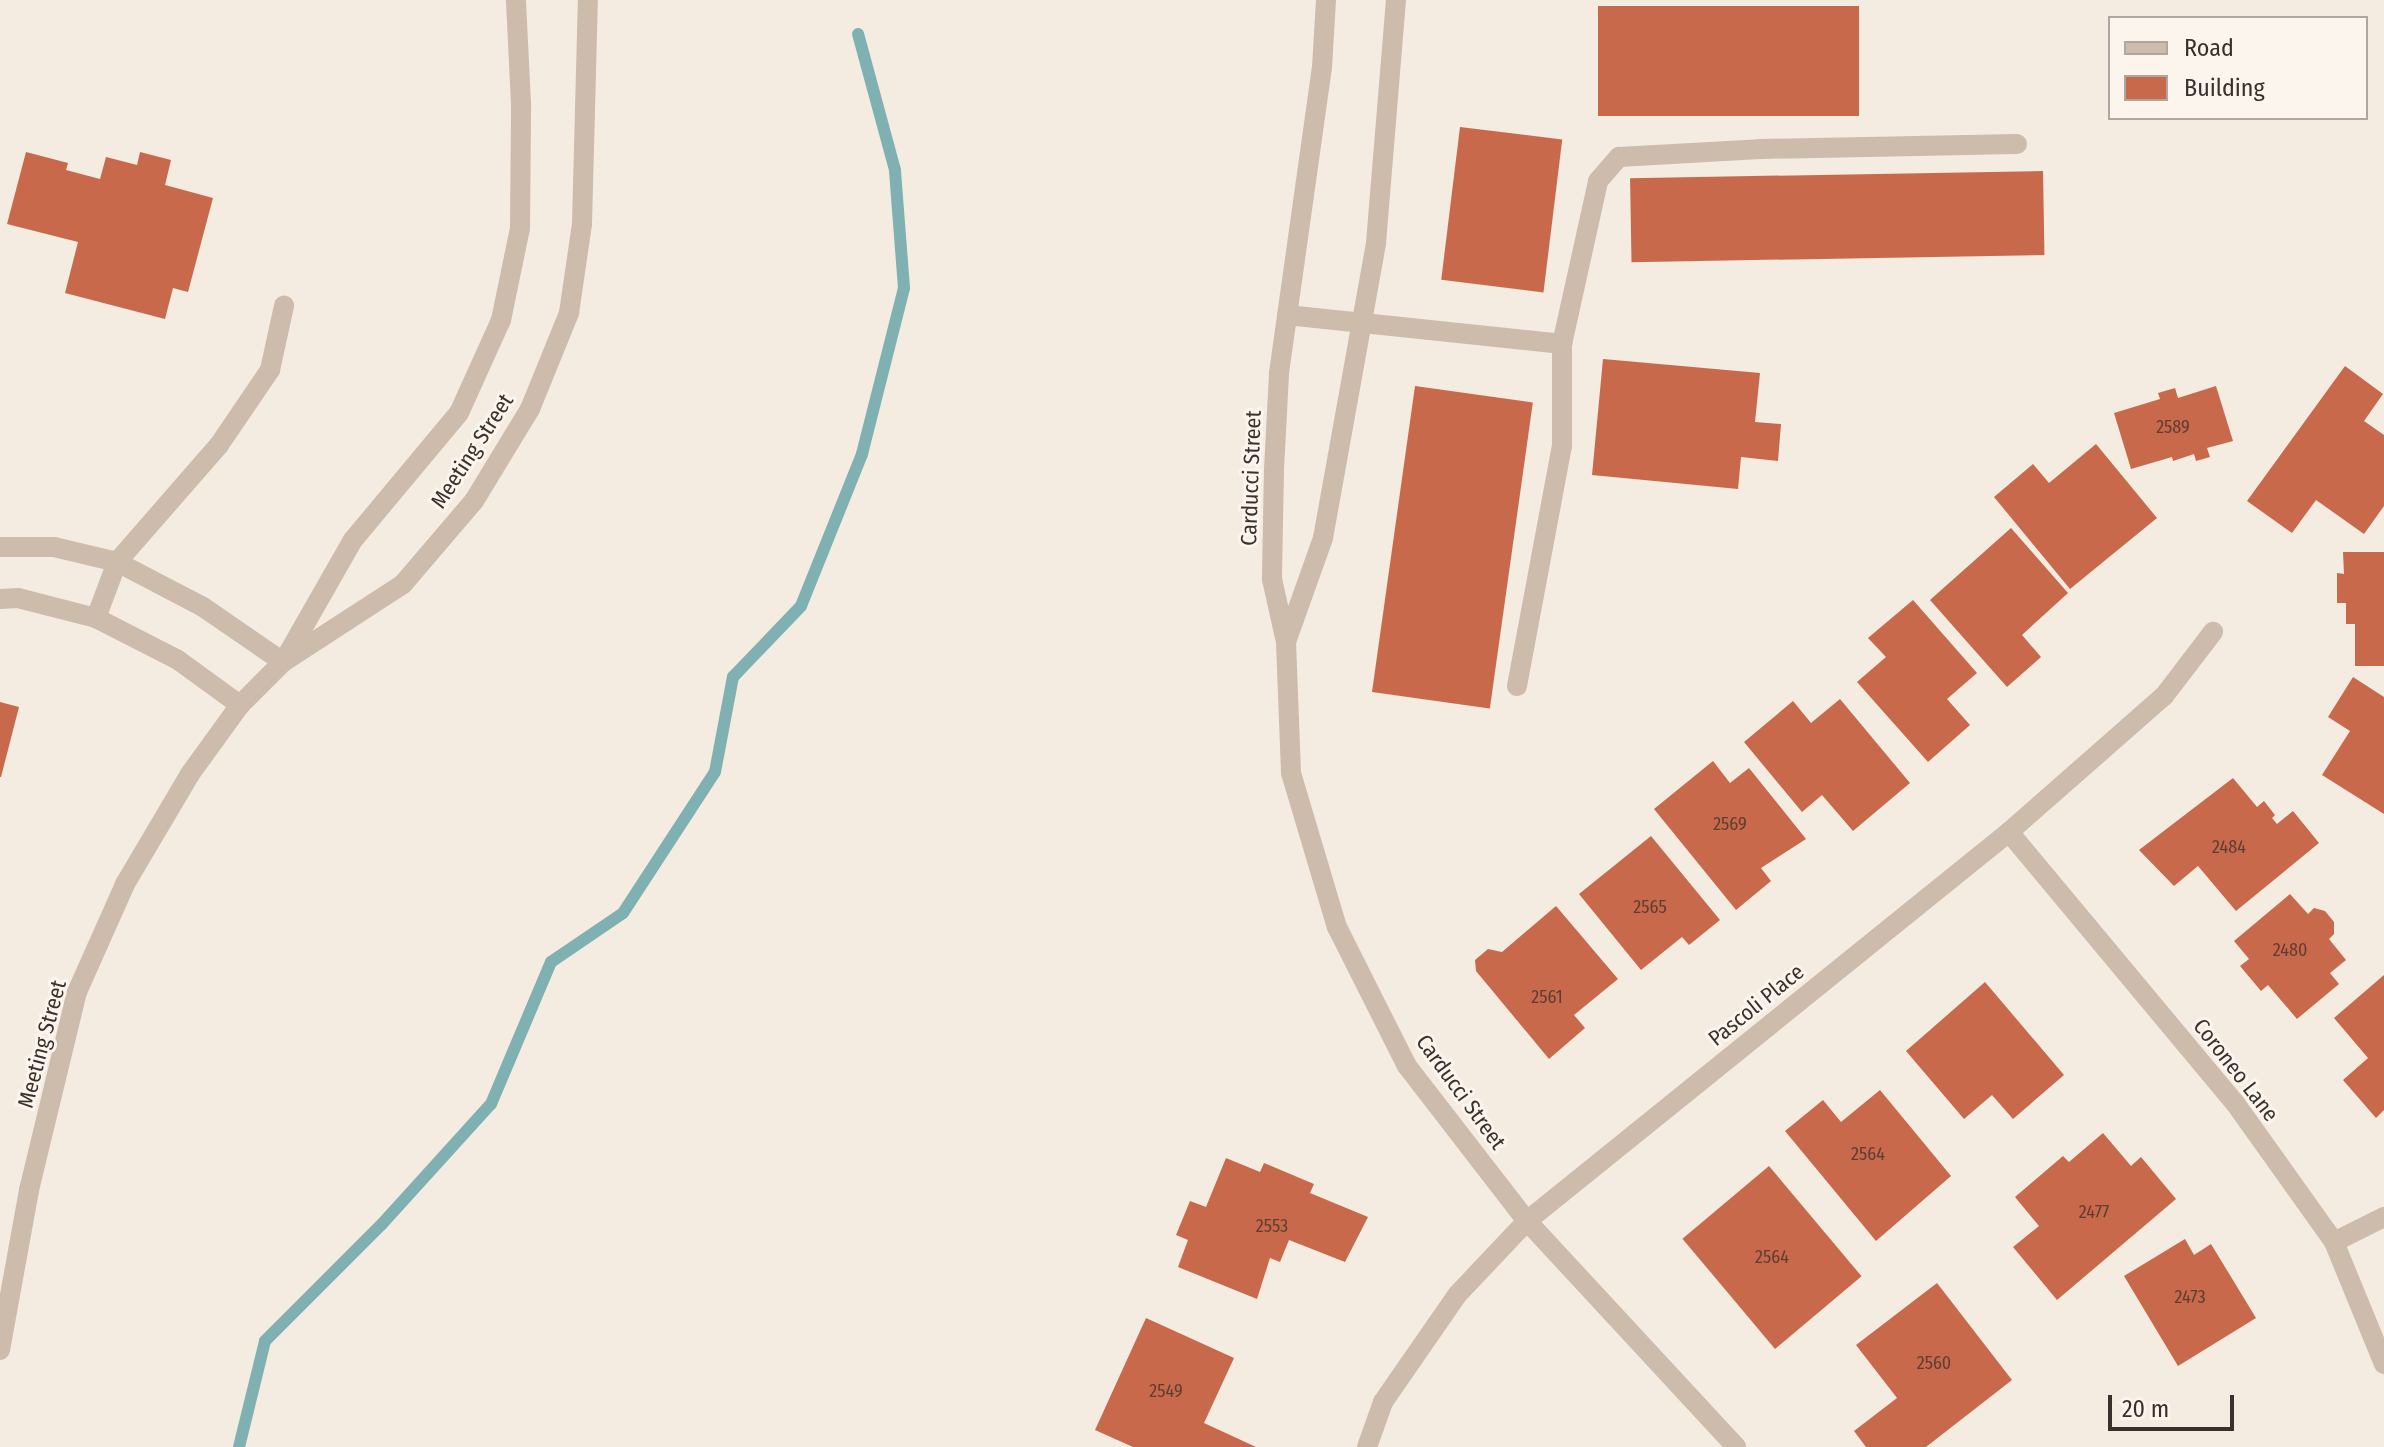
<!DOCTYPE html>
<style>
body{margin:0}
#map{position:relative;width:2384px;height:1447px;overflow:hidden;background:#f4ebe1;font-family:"Fira Sans Condensed",sans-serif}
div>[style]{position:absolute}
.stream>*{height:12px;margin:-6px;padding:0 6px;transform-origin:6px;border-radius:6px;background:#7fb0b2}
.building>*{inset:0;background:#c8694b;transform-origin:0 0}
.minor>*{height:20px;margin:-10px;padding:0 10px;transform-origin:10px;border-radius:10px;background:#cdbbac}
span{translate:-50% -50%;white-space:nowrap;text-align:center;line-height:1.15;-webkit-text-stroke:6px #fbf5ee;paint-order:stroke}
.number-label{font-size:18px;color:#5e3e33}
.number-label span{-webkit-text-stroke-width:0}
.street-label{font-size:22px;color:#3b302b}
.legend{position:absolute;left:2108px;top:16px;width:260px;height:104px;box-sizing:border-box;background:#fbf5ee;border:2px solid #aea6a0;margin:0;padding:10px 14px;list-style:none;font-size:24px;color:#3b302b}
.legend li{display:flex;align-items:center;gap:16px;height:40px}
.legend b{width:40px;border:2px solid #aea6a0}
.scale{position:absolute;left:2108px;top:1395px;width:126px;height:36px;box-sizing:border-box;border:4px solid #3b302b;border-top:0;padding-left:10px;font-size:24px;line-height:28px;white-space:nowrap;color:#3b302b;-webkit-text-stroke:6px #fbf5ee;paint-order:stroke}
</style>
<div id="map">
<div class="stream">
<i style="left:239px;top:1447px;width:109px;rotate:-76.2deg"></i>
<i style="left:265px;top:1341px;width:165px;rotate:-45deg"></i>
<i style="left:382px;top:1224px;width:162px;rotate:-47.8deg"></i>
<i style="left:491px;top:1104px;width:154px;rotate:-67.1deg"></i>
<i style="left:551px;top:962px;width:87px;rotate:-34.2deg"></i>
<i style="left:623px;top:913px;width:168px;rotate:-56.9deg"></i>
<i style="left:715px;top:772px;width:97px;rotate:-79.3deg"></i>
<i style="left:733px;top:677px;width:98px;rotate:-46.2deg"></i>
<i style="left:801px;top:606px;width:164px;rotate:-68.1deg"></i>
<i style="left:862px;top:454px;width:171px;rotate:-75.8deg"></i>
<i style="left:904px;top:288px;width:118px;rotate:-94.4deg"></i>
<i style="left:895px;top:170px;width:141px;rotate:-105.2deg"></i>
</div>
<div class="building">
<i style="left:1859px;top:6px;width:110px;height:261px;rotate:90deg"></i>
<i style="left:1460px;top:127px;width:103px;height:154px;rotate:7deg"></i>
<i style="clip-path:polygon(26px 152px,68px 163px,66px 170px,100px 179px,106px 157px,137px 165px,140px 152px,171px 160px,165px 185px,213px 198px,188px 292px,173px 288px,165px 319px,65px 293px,78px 242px,7px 224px)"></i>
<i style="left:2043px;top:171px;width:84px;height:413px;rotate:89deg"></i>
<i style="clip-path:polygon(1603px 359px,1760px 373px,1755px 422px,1781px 424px,1778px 461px,1741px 457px,1738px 489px,1592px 475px)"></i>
<i style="clip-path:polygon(2345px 366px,2383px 394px,2364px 421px,2384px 435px,2384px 506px,2364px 534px,2316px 500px,2292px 533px,2247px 501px)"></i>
<i style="left:1415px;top:386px;width:119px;height:309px;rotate:8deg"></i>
<i style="clip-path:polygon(2216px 386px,2233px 441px,2207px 448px,2210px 457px,2196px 461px,2194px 454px,2173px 461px,2172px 457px,2131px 469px,2114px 413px,2160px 399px,2158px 393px,2175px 388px,2178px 398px)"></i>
<i style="clip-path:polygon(2096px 444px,2157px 518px,2070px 589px,1994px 497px,2033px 464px,2049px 483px)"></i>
<i style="clip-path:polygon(2011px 528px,2068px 593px,2022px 635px,2041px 657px,2007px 687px,1930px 600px)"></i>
<i style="clip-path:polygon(2343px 552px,2384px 552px,2384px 666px,2355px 666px,2355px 624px,2346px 624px,2346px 603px,2337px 603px,2337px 573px,2344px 574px)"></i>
<i style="clip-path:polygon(1913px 600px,1977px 673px,1947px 699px,1970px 725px,1928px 762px,1857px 682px,1886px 657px,1868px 638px)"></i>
<i style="clip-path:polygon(2353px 677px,2384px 697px,2384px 814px,2322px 775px,2350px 731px,2328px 717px)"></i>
<i style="clip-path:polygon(1840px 699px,1910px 783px,1853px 831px,1822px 795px,1802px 812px,1744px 742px,1793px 701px,1811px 723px)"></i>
<i style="clip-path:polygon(0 702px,19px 707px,1px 777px,0 777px)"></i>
<i style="clip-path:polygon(1713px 761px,1730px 783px,1749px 768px,1806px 839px,1761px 868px,1771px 881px,1736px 910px,1654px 809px)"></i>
<i style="clip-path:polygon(2233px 778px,2257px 807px,2264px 801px,2275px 815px,2272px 818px,2277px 824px,2293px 811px,2319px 843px,2236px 911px,2198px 866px,2174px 886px,2139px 850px)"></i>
<i style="clip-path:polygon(1651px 836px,1720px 920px,1689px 945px,1682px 937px,1641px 970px,1579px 894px)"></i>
<i style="clip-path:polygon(2290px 894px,2308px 914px,2314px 908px,2325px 911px,2334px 922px,2334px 934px,2329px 939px,2346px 960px,2330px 973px,2339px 984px,2297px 1019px,2268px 985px,2261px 991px,2240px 966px,2249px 959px,2234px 941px)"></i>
<i style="clip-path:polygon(1556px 906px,1618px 979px,1574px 1015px,1585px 1028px,1549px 1059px,1476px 971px,1475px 960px,1488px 949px,1502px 952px)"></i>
<i style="clip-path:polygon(2384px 975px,2384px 1110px,2376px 1118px,2343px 1080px,2368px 1058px,2334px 1018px)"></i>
<i style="clip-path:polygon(1985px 982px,2064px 1075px,2013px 1119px,1992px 1095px,1964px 1119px,1906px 1051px)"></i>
<i style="clip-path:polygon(1880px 1090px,1951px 1176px,1876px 1241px,1785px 1131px,1823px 1100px,1841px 1122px)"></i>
<i style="clip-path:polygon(2103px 1133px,2131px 1166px,2141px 1157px,2176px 1199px,2057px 1300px,2013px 1247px,2039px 1226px,2015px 1197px,2063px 1156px,2069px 1162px)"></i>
<i style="clip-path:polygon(1226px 1158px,1260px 1172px,1264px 1163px,1314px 1184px,1310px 1193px,1368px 1217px,1345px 1262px,1289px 1240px,1280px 1262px,1270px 1258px,1257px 1299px,1178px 1267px,1188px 1240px,1176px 1235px,1190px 1201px,1206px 1207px)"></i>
<i style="left:1769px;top:1166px;width:144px;height:113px;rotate:50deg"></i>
<i style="clip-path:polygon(2185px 1239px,2194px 1255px,2211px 1244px,2256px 1318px,2178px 1366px,2124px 1276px)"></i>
<i style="clip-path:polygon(1937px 1283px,2012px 1380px,1926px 1447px,1866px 1447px,1854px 1431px,1897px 1398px,1856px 1345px)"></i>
<i style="clip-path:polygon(1146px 1318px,1234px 1358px,1204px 1423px,1256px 1447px,1133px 1447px,1095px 1430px)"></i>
</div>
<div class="minor">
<i style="left:1326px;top:0;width:67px;rotate:93.4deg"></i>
<i style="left:1322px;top:67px;width:310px;rotate:98deg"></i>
<i style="left:1279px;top:374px;width:96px;rotate:93deg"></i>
<i style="left:1274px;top:470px;width:109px;rotate:91.1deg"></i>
<i style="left:1272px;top:579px;width:65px;rotate:77.5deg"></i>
<i style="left:1286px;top:642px;width:131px;rotate:87.8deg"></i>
<i style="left:1291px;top:773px;width:161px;rotate:73.4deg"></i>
<i style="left:1337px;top:927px;width:156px;rotate:63.3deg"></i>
<i style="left:1407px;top:1066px;width:196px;rotate:52.3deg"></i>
<i style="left:1527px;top:1221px;width:308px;rotate:47.2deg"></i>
<i style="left:1287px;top:315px;width:277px;rotate:6deg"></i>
<i style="left:1562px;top:344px;width:167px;rotate:-77.5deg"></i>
<i style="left:1598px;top:181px;width:32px;rotate:-49deg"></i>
<i style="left:1619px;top:157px;width:141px;rotate:-3.2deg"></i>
<i style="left:1760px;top:149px;width:257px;rotate:-1.1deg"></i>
<i style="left:0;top:547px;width:54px"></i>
<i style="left:54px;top:547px;width:65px;rotate:13.4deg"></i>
<i style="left:117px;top:562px;width:97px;rotate:27.6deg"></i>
<i style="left:203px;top:607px;width:97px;rotate:34.5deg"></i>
<i style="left:0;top:599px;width:18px;rotate:-3deg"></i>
<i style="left:18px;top:598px;width:81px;rotate:14.4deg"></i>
<i style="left:96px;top:618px;width:92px;rotate:27.1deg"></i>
<i style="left:178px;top:660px;width:77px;rotate:36deg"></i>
<i style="left:96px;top:618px;width:60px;rotate:-69.4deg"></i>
<i style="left:117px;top:562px;width:155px;rotate:-48.9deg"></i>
<i style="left:219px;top:445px;width:91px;rotate:-55.8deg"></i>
<i style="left:270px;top:370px;width:66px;rotate:-77.7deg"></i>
<i style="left:1286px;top:642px;width:110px;rotate:-70.4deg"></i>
<i style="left:1323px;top:538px;width:300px;rotate:-79.8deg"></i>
<i style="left:1376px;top:243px;width:244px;rotate:-85.3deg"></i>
<i style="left:285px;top:659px;width:137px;rotate:-60.3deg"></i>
<i style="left:353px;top:540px;width:165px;rotate:-50.2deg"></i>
<i style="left:459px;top:413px;width:102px;rotate:-65.7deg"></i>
<i style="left:501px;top:320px;width:94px;rotate:-78.3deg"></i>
<i style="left:520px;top:228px;width:124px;rotate:-89.5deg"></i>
<i style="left:521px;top:104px;width:104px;rotate:-92.8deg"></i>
<i style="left:1517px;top:686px;width:244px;rotate:-79.4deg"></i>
<i style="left:1562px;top:446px;width:102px;rotate:-90deg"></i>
<i style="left:2009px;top:832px;width:353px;rotate:50.2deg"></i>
<i style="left:2235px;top:1103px;width:171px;rotate:54.5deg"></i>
<i style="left:2334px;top:1242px;width:132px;rotate:67.7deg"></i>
<i style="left:2334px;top:1242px;width:56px;rotate:-26.6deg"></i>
<i style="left:0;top:1350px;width:163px;rotate:-79.7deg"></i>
<i style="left:29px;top:1190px;width:204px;rotate:-76.4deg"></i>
<i style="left:77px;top:992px;width:118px;rotate:-66deg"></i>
<i style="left:125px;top:884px;width:128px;rotate:-59.4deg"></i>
<i style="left:190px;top:774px;width:85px;rotate:-54.1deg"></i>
<i style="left:240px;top:705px;width:61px;rotate:-45deg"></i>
<i style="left:283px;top:662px;width:143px;rotate:-33deg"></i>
<i style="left:403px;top:584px;width:109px;rotate:-49.5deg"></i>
<i style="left:474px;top:501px;width:108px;rotate:-58.7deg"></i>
<i style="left:530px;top:409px;width:104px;rotate:-67.9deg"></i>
<i style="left:569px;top:313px;width:90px;rotate:-81.7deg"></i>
<i style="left:582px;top:224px;width:224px;rotate:-88.5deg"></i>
<i style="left:1367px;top:1447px;width:48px;rotate:-70.4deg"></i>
<i style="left:1383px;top:1402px;width:130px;rotate:-55.3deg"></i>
<i style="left:1457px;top:1295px;width:102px;rotate:-46.6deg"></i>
<i style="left:1527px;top:1221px;width:619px;rotate:-38.91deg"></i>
<i style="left:2009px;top:832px;width:206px;rotate:-41.3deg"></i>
<i style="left:2164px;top:696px;width:81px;rotate:-52.6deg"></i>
</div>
<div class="number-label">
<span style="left:2173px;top:427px">2589</span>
<span style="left:1730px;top:824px">2569</span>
<span style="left:2229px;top:847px">2484</span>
<span style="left:1650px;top:907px">2565</span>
<span style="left:2290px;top:950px">2480</span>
<span style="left:1547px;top:997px">2561</span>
<span style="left:1868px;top:1154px">2564</span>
<span style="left:2094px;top:1212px">2477</span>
<span style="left:1272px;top:1226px">2553</span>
<span style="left:1772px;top:1257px">2564</span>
<span style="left:2190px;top:1297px">2473</span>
<span style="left:1934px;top:1363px">2560</span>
<span style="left:1166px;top:1391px">2549</span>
</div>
<div class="street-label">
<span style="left:472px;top:451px;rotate:-57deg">Meeting Street</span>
<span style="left:1251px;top:478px;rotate:-88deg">Carducci Street</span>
<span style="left:1756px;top:1005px;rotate:-39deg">Pascoli Place</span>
<span style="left:42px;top:1044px;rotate:-75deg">Meeting Street</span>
<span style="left:2236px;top:1070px;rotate:52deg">Coroneo Lane</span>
<span style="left:1461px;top:1092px;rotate:54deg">Carducci Street</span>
</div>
<ul class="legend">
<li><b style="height:10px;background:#cdbbac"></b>Road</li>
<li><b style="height:22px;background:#c8694b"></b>Building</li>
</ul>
<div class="scale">20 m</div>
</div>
